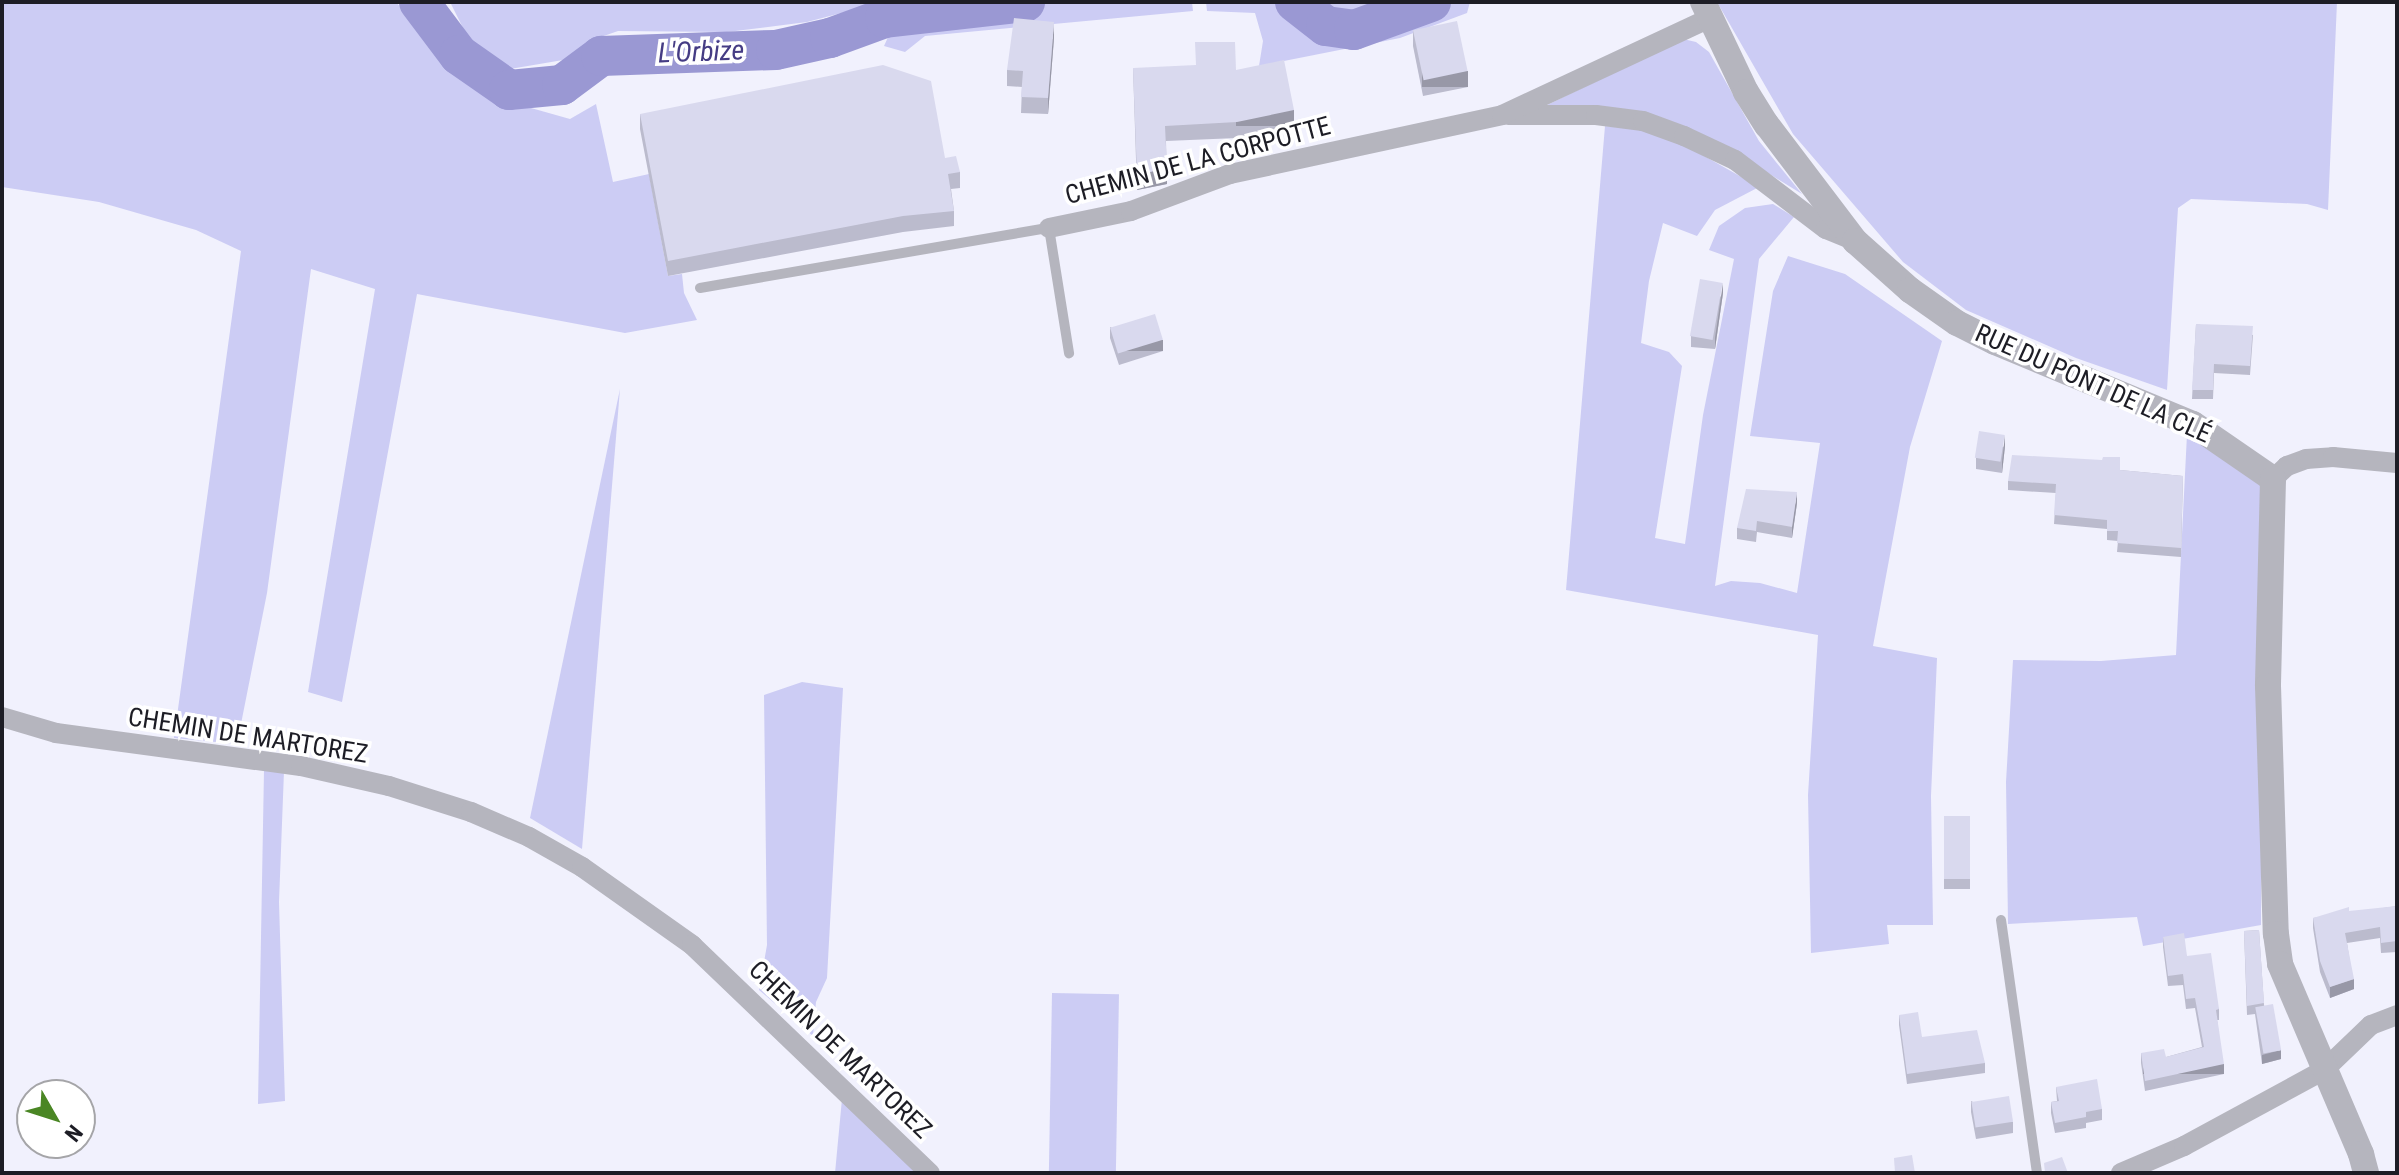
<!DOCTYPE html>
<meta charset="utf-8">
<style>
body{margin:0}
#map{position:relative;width:2399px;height:1175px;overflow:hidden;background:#f1f1fd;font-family:"Roboto Condensed",sans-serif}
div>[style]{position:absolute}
.green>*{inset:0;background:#ccccf4;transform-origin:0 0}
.river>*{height:40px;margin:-20px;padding:0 20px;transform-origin:20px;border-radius:20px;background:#9a98d3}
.service>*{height:10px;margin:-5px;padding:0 5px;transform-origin:5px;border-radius:5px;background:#b5b5be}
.minor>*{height:20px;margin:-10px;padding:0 10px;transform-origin:10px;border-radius:10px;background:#b5b5be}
.tertiary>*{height:26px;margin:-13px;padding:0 13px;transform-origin:13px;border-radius:13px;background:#b5b5be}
.wall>*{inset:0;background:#bbbbcd;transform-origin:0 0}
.shaded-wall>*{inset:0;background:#9898a7;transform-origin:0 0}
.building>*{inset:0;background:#d9d9ee;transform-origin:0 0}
span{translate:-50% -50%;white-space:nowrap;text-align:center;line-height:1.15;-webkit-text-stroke:7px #fff;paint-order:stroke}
.street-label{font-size:26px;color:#1d1d25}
.water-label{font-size:28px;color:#453c84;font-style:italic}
.frame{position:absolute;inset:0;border:4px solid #1d1d25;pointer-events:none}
.north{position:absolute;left:16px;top:1079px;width:80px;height:80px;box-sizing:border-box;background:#fff;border:2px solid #a5a5a8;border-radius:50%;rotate:129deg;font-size:22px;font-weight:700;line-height:32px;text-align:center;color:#1d1d25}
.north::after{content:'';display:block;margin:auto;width:28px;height:36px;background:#4a8624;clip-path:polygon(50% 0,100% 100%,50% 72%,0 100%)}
</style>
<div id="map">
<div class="green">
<i style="clip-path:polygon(2px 2px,396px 2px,448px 65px,485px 95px,570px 119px,596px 104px,613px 182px,649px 174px,668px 276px,682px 274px,684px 293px,697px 320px,625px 333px,417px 294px,342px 702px,308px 692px,375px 289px,311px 269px,267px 593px,237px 744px,174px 738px,241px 251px,196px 230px,99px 202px,2px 187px)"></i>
<i style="clip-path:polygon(450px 2px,883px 2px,807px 22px,727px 32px,618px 31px,598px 38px,563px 60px,510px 69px,471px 44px)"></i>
<i style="clip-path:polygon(904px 2px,1192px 2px,1193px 11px,925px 36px,905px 52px,884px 46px)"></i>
<i style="clip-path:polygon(1206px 2px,1470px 2px,1467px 13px,1400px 38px,1259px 66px,1263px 41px,1255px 13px,1207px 11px)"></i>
<i style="clip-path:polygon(1717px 2px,2337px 2px,2328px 210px,2307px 204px,2191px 199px,2178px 208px,2167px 390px,2076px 358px,1966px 310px,1903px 262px,1793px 134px)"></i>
<i style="clip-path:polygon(1683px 39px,1696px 42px,1709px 52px,1759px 141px,1802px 194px,1718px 142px,1541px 108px)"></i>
<i style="clip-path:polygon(1605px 126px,1645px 130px,1692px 149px,1759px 187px,1715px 210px,1697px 236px,1663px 223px,1649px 281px,1641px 343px,1669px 352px,1682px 366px,1655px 538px,1685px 544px,1703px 415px,1734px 259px,1709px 250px,1719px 226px,1745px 208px,1773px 204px,1794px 217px,1759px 259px,1715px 586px,1731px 581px,1760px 583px,1797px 593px,1820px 443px,1750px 436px,1773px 291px,1788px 256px,1845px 274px,1942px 341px,1910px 447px,1873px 646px,1937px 658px,1931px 796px,1933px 925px,1887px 925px,1889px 944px,1811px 953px,1808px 795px,1818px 635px,1566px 590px)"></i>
<i style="clip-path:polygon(620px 389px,582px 849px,530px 818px)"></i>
<i style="clip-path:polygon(2187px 434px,2262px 484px,2261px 925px,2143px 946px,2137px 917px,2008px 924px,2006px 782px,2013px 660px,2101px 661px,2176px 655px)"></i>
<i style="clip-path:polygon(802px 682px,843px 688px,827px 978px,816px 1002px,813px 1036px,759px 990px,767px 945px,764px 695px)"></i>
<i style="clip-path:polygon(264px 770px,284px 771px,279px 902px,285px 1101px,258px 1104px)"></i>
<i style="left:1052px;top:993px;width:67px;height:180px;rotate:1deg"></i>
<i style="clip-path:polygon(842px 1099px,918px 1173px,835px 1173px)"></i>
</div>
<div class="river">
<i style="left:419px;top:2px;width:66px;rotate:53deg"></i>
<i style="left:459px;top:55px;width:61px;rotate:35deg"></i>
<i style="left:509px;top:90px;width:53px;rotate:-5.4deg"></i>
<i style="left:562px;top:85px;width:49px;rotate:-36.6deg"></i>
<i style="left:601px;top:56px;width:175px;rotate:-2deg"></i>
<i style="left:776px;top:50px;width:55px;rotate:-12.5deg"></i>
<i style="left:830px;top:38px;width:59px;rotate:-20deg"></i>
<i style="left:885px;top:18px;width:141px;rotate:-6.5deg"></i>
<i style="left:1295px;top:2px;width:39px;rotate:38deg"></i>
<i style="left:1326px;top:26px;width:28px;rotate:8deg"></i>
<i style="left:1354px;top:30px;width:82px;rotate:-20deg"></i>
</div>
<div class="service">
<i style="left:700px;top:288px;width:354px;rotate:-9.8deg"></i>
<i style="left:1049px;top:228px;width:127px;rotate:80.9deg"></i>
<i style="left:2001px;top:920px;width:256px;rotate:81.9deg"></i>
</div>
<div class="minor">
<i style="left:1508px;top:115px;width:88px"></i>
<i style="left:1596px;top:115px;width:47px;rotate:7.3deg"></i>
<i style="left:1643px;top:121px;width:44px;rotate:20.1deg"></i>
<i style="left:1684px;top:136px;width:56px;rotate:25.2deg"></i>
<i style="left:1735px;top:160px;width:114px;rotate:37.2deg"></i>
<i style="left:1826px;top:229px;width:31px;rotate:22deg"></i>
<i style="left:1049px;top:228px;width:84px;rotate:-11.7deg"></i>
<i style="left:1131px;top:211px;width:106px;rotate:-20.5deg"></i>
<i style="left:1230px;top:174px;width:278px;rotate:-12.2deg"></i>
<i style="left:1502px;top:115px;width:230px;rotate:-25deg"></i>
<i style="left:2273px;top:479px;width:19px;rotate:-43deg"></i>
<i style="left:2287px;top:466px;width:20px;rotate:-20deg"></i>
<i style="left:2306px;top:459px;width:27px;rotate:-4deg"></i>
<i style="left:2333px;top:457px;width:64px;rotate:5.4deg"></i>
<i style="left:2px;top:717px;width:56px;rotate:16.5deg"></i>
<i style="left:56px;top:733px;width:247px;rotate:7.7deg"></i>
<i style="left:301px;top:766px;width:90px;rotate:12.8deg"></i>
<i style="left:389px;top:786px;width:86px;rotate:17.6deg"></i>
<i style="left:471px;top:812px;width:63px;rotate:23.3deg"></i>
<i style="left:529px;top:837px;width:61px;rotate:29.5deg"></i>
<i style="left:582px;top:867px;width:135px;rotate:35.3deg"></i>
<i style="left:692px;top:945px;width:330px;rotate:43.8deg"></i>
<i style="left:2121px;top:1173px;width:69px;rotate:-23.2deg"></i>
<i style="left:2184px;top:1146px;width:159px;rotate:-28.5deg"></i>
<i style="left:2324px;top:1070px;width:65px;rotate:-43.8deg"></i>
<i style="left:2371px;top:1025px;width:28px;rotate:-21deg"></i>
</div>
<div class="tertiary">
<i style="left:1703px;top:2px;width:100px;rotate:64.5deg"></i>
<i style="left:1746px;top:92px;width:39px;rotate:58deg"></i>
<i style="left:1767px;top:125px;width:146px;rotate:52.8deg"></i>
<i style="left:1855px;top:241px;width:74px;rotate:41.7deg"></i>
<i style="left:1910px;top:290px;width:57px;rotate:35.1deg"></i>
<i style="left:1957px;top:323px;width:42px;rotate:26.6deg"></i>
<i style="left:1995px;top:342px;width:214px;rotate:22.5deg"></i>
<i style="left:2193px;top:424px;width:97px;rotate:34.5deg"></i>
<i style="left:2273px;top:479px;width:207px;rotate:91.4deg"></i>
<i style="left:2268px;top:686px;width:248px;rotate:88.2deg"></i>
<i style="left:2276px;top:934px;width:30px;rotate:82deg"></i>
<i style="left:2280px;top:964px;width:207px;rotate:66.9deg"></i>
<i style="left:2361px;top:1154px;width:20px;rotate:75deg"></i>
</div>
<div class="wall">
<i style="clip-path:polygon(1413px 30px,1468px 87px,1423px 96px,1413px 46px)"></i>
<i style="clip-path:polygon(1054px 38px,1048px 114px,1021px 113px,1022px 87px,1007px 86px,1007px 70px)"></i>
<i style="clip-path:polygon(1133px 68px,1236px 70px,1294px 126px,1237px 138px,1166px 141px,1167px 184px,1137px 190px)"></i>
<i style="clip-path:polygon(640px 114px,945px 158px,960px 172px,960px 188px,951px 189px,954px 211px,954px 226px,903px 232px,668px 276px,640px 129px)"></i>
<i style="clip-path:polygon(1723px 293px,1715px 349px,1691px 347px,1691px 336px)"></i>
<i style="clip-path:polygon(2196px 324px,2253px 335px,2250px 375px,2214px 373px,2213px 399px,2192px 399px)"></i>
<i style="clip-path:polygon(1110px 327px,1163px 351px,1119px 365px,1110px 338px)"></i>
<i style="clip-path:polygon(2005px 446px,2002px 473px,1976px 469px,1976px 458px)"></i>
<i style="clip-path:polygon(2120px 470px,2183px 476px,2181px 557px,2117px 552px,2118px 541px,2107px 540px,2107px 529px,2054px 524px,2056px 493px,2008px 490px,2008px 481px)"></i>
<i style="clip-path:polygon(1797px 503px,1792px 538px,1757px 532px,1756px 542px,1737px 539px,1737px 528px)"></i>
<i style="left:1944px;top:816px;width:26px;height:73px"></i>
<i style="clip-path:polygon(2397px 906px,2397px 952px,2381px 953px,2380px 938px,2347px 943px,2354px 989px,2330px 998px,2320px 972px,2313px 928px,2313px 918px)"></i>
<i style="clip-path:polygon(2259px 930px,2264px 1005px,2281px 1059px,2262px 1064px,2255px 1014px,2247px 1015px,2244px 931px)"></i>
<i style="clip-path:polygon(2163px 937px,2187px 956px,2219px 1009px,2219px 1020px,2217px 1020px,2224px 1074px,2145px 1091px,2141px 1063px,2141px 1053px,2166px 1057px,2202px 1047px,2195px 1008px,2186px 1009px,2183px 985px,2168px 986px,2163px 947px)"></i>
<i style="clip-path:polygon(1899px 1015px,1922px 1037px,1985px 1063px,1985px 1073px,1907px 1084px,1899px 1025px)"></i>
<i style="clip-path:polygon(2056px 1087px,2102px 1109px,2102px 1120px,2086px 1123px,2086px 1128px,2055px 1133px,2051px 1113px,2051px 1102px,2057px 1101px)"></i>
<i style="clip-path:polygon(1971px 1101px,2013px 1122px,2013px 1133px,1976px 1139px,1971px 1112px)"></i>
</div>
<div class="shaded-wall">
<i style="clip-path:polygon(1054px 22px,1054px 38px,1048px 114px,1048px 98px)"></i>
<i style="left:1468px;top:71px;width:16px;height:46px;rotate:90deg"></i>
<i style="left:1294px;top:110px;width:16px;height:58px;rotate:90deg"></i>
<i style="clip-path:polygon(1167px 168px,1167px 184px,1137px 190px,1137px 175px)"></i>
<i style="clip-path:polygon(1723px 283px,1723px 293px,1715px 349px,1715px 338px)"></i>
<i style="left:1163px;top:340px;width:11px;height:46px;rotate:90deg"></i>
<i style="clip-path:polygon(2005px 435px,2005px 446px,2002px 473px,2002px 462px)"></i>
<i style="clip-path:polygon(1797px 492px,1797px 503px,1792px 538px,1792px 527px)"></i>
<i style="clip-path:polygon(2354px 979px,2354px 989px,2330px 998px,2330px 987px)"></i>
<i style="clip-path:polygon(2281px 1050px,2281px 1059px,2262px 1064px,2262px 1055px)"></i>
<i style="left:2224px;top:1064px;width:10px;height:81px;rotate:90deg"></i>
</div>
<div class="building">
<i style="clip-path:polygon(1014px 18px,1054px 22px,1048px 98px,1021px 97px,1023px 71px,1007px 70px)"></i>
<i style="left:1457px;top:21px;width:51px;height:45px;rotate:78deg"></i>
<i style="clip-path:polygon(1195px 42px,1235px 42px,1236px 70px,1284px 60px,1294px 110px,1237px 122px,1165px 126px,1167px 168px,1137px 175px,1133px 68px,1196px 65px)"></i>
<i style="clip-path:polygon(883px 65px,931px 81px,945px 158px,956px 156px,960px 172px,948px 174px,954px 211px,903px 216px,668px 261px,640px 114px)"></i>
<i style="left:1700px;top:279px;width:23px;height:58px;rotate:10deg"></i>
<i style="left:1155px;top:314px;width:27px;height:47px;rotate:73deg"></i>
<i style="clip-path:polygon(2196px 324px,2253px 326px,2250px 366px,2214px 364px,2213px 390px,2192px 390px)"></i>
<i style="left:1979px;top:431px;width:26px;height:27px;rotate:9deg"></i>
<i style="clip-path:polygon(2012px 455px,2102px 460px,2103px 457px,2120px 457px,2120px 470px,2183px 476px,2181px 548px,2117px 543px,2118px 531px,2107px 531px,2107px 520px,2054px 515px,2056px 484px,2008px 481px)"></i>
<i style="clip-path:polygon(1746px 489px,1797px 492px,1792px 527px,1757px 521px,1756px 531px,1737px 528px)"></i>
<i style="left:1944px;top:816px;width:26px;height:63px"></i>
<i style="clip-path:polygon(2397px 906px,2397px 941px,2381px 943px,2380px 927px,2345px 933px,2354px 979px,2330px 987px,2320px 961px,2313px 918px,2349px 907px,2349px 911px)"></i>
<i style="clip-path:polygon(2259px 930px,2264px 1003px,2247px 1006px,2244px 931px)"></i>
<i style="clip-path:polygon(2184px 933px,2187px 956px,2211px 953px,2219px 1009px,2216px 1010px,2224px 1064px,2145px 1081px,2141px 1053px,2164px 1049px,2166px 1057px,2204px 1047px,2195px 998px,2186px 999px,2183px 974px,2168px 976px,2163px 937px)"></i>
<i style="left:2273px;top:1004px;width:47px;height:18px;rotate:80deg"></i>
<i style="clip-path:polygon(1918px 1012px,1922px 1037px,1977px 1030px,1985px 1063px,1907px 1074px,1899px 1015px)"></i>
<i style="clip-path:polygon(2097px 1079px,2102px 1109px,2086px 1112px,2086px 1117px,2055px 1123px,2051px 1102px,2059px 1101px,2056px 1087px)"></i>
<i style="left:2009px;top:1096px;width:26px;height:38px;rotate:81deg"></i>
<i style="clip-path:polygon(1912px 1155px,1915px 1173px,1895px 1173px,1894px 1158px)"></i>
<i style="clip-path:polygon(2062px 1157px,2068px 1173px,2045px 1173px,2044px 1163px)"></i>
</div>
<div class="street-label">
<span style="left:1198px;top:161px;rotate:-15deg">CHEMIN DE LA CORPOTTE</span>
<span style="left:2093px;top:384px;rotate:24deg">RUE DU PONT DE LA CLÉ</span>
<span style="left:248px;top:736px;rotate:9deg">CHEMIN DE MARTOREZ</span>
<span style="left:840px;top:1050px;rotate:44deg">CHEMIN DE MARTOREZ</span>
</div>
<div class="water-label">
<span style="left:701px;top:52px;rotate:-2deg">L'Orbize</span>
</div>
<div class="frame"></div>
<div class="north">N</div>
</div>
